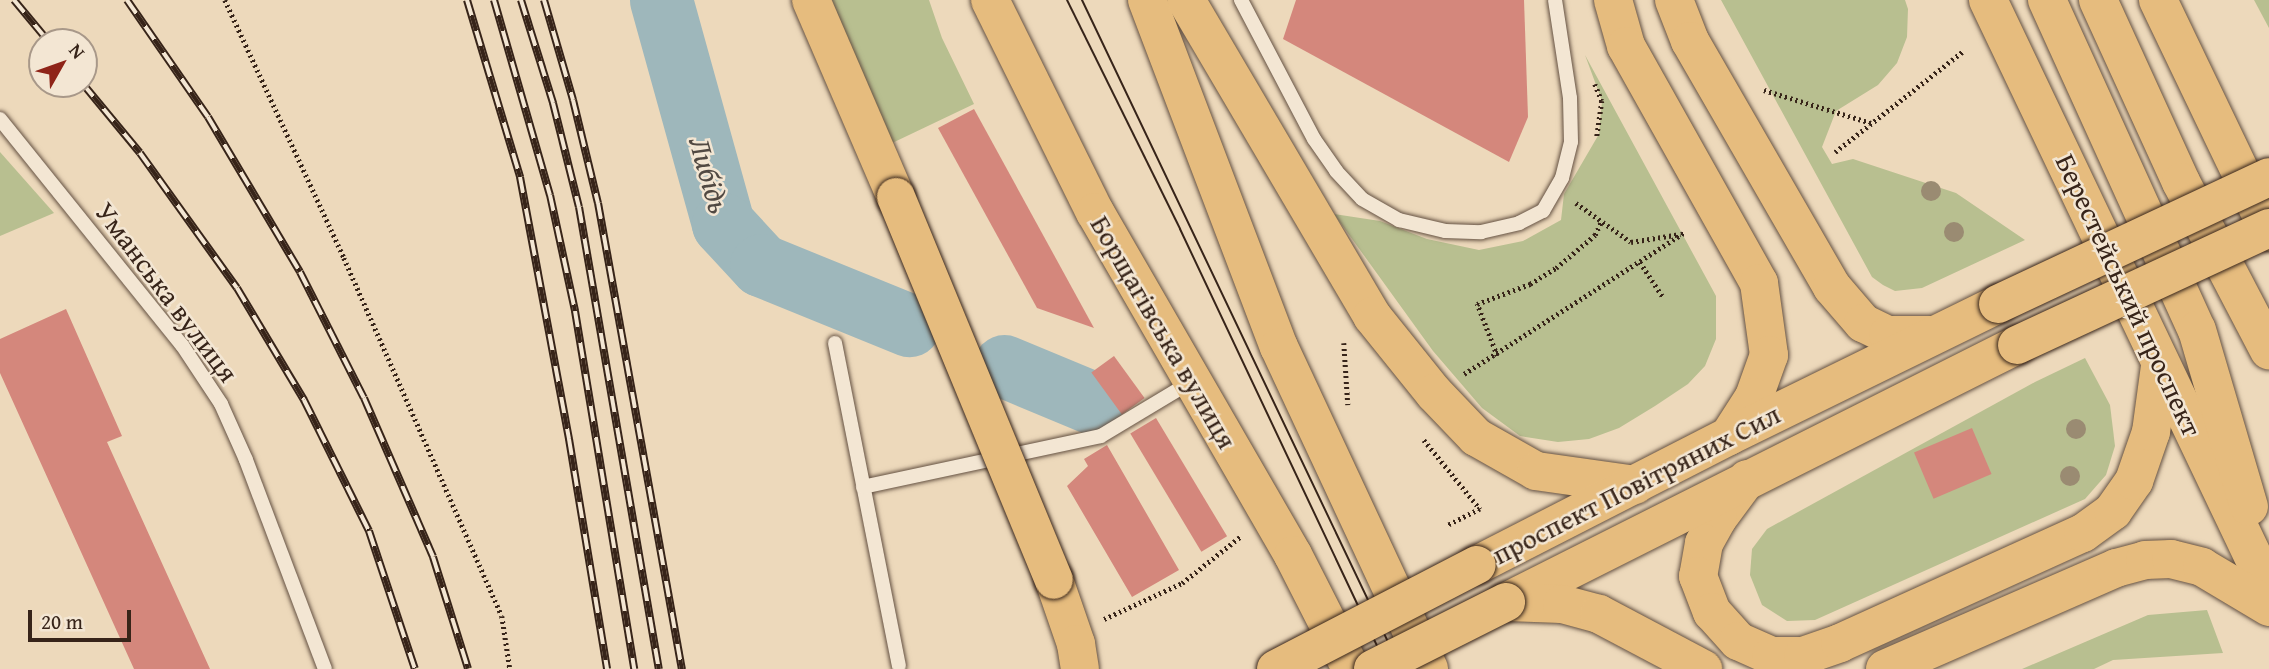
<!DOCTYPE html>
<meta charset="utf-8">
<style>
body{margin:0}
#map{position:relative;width:2269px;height:669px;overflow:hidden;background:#edd9bb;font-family:"Gentium Book Plus",serif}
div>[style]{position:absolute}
.green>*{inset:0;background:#b8bf90}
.river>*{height:63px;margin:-31.5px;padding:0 31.5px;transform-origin:31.5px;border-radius:31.5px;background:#9eb7bb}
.building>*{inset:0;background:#d4877c;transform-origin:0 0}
.path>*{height:4.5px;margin-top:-2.25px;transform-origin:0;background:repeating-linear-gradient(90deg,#372419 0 2px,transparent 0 5.5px)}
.roads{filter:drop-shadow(0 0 2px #645142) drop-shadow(0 0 2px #645142)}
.lane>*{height:14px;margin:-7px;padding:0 7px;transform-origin:7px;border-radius:7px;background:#f3e6d3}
.primary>*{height:38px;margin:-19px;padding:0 19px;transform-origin:19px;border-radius:19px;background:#e6bc7e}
.tram>*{height:2px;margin:-1px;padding:0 1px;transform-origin:1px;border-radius:1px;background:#372419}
.rail>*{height:8px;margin-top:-4px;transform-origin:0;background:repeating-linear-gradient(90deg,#f3e6d3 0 16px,#372419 0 32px);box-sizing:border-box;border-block:2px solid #372419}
.bridges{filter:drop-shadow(0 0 2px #372419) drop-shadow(0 0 2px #372419)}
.primary-bridge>*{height:38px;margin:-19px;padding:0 19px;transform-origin:19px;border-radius:19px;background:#e6bc7e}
.trees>*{width:20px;height:20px;margin:-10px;border-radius:50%;background:#9a8b72}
span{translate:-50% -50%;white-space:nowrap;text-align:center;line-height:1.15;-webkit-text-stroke:5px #f3e6d3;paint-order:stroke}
.street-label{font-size:28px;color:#372419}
.water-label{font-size:30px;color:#514942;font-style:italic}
.north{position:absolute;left:28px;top:28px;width:70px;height:70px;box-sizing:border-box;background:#f3e6d3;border:2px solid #a89889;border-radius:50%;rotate:50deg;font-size:19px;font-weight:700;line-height:28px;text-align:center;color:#372419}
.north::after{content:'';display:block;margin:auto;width:24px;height:32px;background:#8f2418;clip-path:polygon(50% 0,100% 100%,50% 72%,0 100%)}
.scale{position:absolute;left:28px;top:610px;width:103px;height:32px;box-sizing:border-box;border:4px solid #372419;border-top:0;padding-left:9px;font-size:21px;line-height:24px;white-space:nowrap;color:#372419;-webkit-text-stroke:5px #f3e6d3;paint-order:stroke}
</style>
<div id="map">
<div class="green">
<i style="clip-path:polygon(832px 0,929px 0,942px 38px,974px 104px,888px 145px)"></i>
<i style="clip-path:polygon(1721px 0,1905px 0,1908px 9px,1907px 37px,1897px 63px,1878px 85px,1836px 111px,1822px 147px,1832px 164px,1853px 159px,1956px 193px,2025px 240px,1922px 288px,1895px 291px,1883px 285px,1872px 277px)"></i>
<i style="clip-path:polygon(2254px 0,2269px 0,2269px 28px)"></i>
<i style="clip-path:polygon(1585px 55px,1716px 296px,1716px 339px,1705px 366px,1688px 384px,1655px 406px,1619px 428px,1589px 439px,1558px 442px,1520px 436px,1482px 408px,1433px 351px,1334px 214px,1380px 221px,1427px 239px,1479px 250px,1523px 241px,1561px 220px,1564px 194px,1599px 134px,1602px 101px)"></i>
<i style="clip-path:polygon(0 152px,54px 213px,0 236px)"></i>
<i style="clip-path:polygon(2085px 358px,2110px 405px,2115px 446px,2106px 475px,2085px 499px,1815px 620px,1787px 621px,1762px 605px,1750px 575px,1752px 549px,1767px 529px,2035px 382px)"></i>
<i style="clip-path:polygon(2207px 610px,2223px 653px,2113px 660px,2094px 669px,2022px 669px,2148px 615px)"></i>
</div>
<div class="river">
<i style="left:661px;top:0;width:232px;rotate:74.5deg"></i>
<i style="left:723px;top:224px;width:56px;rotate:47.2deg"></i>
<i style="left:761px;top:265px;width:160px;rotate:22.1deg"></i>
<i style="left:1004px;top:366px;width:96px;rotate:22.6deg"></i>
</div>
<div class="building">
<i style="clip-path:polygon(1296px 0,1524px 0,1528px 117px,1509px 162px,1283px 39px)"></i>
<i style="clip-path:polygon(974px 109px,1094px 328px,1037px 308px,938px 128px)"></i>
<i style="clip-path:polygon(66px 309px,122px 436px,107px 442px,210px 669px,134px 669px,0 373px,0 339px)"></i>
<i style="left:1114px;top:356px;width:52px;height:28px;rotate:54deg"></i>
<i style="left:1156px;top:418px;width:138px;height:30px;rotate:59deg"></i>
<i style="left:1972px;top:428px;width:50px;height:63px;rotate:67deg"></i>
<i style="clip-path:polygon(1107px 445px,1179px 570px,1132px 597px,1067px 486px,1088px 466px,1084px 459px)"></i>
</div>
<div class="path">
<i style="left:225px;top:0;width:284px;rotate:65.2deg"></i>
<i style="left:344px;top:258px;width:391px;rotate:66.2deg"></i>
<i style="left:502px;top:616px;width:54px;rotate:81.4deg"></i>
<i style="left:1595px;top:84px;width:18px;rotate:68deg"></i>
<i style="left:1602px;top:101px;width:36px;rotate:98deg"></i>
<i style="left:1764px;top:90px;width:112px;rotate:17.1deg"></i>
<i style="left:1835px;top:152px;width:162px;rotate:-38.2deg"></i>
<i style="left:1576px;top:203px;width:67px;rotate:35.3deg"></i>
<i style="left:1631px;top:242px;width:50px;rotate:-9.3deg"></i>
<i style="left:1640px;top:262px;width:42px;rotate:56.7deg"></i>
<i style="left:1344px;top:343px;width:62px;rotate:86.3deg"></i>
<i style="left:1497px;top:356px;width:56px;rotate:-111deg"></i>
<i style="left:1477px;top:304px;width:57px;rotate:-20.7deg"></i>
<i style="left:1530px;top:284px;width:31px;rotate:-32deg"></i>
<i style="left:1556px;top:268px;width:51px;rotate:-40.2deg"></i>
<i style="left:1595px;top:235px;width:14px;rotate:-65deg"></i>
<i style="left:1464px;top:374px;width:261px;rotate:-32.7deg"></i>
<i style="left:1424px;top:440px;width:89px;rotate:50.9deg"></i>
<i style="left:1480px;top:509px;width:36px;rotate:153deg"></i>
<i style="left:1104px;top:619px;width:86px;rotate:-24.8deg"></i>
<i style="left:1182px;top:583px;width:75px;rotate:-38.5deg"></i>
</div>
<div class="roads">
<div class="lane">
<i style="left:1241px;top:0;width:157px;rotate:62.3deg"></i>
<i style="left:1314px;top:139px;width:39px;rotate:55deg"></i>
<i style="left:1336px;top:171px;width:38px;rotate:47deg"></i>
<i style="left:1362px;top:199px;width:43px;rotate:29.6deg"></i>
<i style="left:1399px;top:220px;width:47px;rotate:13.4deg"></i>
<i style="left:1445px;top:231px;width:36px;rotate:2deg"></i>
<i style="left:1481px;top:232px;width:39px;rotate:-13deg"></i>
<i style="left:1519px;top:223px;width:27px;rotate:-27deg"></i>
<i style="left:1543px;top:211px;width:38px;rotate:-60deg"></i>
<i style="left:1562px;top:178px;width:37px;rotate:-76deg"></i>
<i style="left:1571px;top:142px;width:44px;rotate:-91.3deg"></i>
<i style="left:1570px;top:98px;width:99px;rotate:-98.7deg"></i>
<i style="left:0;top:119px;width:290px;rotate:51.2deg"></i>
<i style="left:182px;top:345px;width:71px;rotate:56.5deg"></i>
<i style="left:221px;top:404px;width:61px;rotate:65.9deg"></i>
<i style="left:246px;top:460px;width:223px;rotate:69.3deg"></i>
<i style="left:835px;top:343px;width:329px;rotate:78.8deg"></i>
<i style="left:863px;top:487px;width:243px;rotate:-12.1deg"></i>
<i style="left:1101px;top:436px;width:105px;rotate:-31deg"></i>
</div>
<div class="primary">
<i style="left:811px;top:0;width:215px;rotate:66.7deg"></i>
<i style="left:990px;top:0;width:237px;rotate:63.7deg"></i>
<i style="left:1095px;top:212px;width:396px;rotate:60deg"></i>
<i style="left:1293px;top:555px;width:128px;rotate:63deg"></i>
<i style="left:1147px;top:0;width:371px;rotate:69.2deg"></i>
<i style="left:1279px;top:347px;width:355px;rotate:65deg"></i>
<i style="left:1186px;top:0;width:367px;rotate:59.5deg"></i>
<i style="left:1372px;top:316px;width:99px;rotate:51.2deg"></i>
<i style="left:1434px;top:393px;width:61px;rotate:46.3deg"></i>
<i style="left:1476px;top:437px;width:69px;rotate:29.5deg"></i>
<i style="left:1536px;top:471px;width:100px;rotate:8deg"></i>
<i style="left:1613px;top:0;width:48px;rotate:74.2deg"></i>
<i style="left:1626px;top:46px;width:272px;rotate:60.7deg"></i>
<i style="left:1759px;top:283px;width:73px;rotate:82.1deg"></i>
<i style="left:1769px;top:355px;width:45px;rotate:109.7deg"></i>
<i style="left:1754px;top:397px;width:46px;rotate:122.7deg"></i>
<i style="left:1674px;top:0;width:44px;rotate:68.7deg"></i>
<i style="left:1690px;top:41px;width:284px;rotate:60deg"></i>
<i style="left:1832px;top:287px;width:48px;rotate:49.3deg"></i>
<i style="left:1863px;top:323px;width:28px;rotate:26deg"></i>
<i style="left:1888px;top:335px;width:42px"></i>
<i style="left:1988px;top:0;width:653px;rotate:64.53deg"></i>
<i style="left:2047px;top:0;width:362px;rotate:65.6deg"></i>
<i style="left:2197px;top:330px;width:184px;rotate:73.6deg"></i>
<i style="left:2098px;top:0;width:200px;rotate:65.5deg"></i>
<i style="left:2181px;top:182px;width:190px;rotate:62.4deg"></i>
<i style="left:2158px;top:0;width:257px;rotate:64.4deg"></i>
<i style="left:1747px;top:479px;width:49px;rotate:126.6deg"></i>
<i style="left:1718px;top:518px;width:29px;rotate:119deg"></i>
<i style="left:1704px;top:543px;width:34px;rotate:100deg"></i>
<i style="left:1698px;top:576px;width:39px;rotate:69deg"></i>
<i style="left:1712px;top:612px;width:39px;rotate:48deg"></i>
<i style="left:1738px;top:641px;width:36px;rotate:24deg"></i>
<i style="left:1771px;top:656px;width:32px"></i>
<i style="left:1803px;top:656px;width:39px;rotate:-19deg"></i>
<i style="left:1840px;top:643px;width:267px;rotate:-24.4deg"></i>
<i style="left:2083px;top:533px;width:37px;rotate:-36deg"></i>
<i style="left:2113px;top:511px;width:37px;rotate:-55deg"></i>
<i style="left:2134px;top:481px;width:52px;rotate:-70.9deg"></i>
<i style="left:2151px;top:432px;width:67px;rotate:-82.2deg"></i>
<i style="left:1477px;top:565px;width:283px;rotate:-27.1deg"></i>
<i style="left:1729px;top:436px;width:300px;rotate:-26.1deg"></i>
<i style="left:1054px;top:580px;width:68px;rotate:71deg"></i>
<i style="left:1076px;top:644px;width:25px;rotate:81deg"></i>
<i style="left:1506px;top:602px;width:572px;rotate:-26.7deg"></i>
<i style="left:1508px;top:602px;width:54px;rotate:2.1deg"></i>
<i style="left:1562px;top:604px;width:38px;rotate:15deg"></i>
<i style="left:1599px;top:614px;width:118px;rotate:27.9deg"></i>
<i style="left:1885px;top:669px;width:252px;rotate:-23.6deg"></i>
<i style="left:2116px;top:568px;width:30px;rotate:-15deg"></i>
<i style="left:2145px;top:560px;width:26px;rotate:-2deg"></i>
<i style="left:2171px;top:559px;width:32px;rotate:14deg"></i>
<i style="left:2202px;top:567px;width:78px;rotate:30.8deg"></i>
</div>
</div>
<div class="tram">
<i style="left:1067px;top:0;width:255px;rotate:63.7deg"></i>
<i style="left:1180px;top:229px;width:487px;rotate:64.7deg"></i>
<i style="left:1082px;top:0;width:741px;rotate:64.51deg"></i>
</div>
<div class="rail">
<i style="left:14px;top:0;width:55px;rotate:50.2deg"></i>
<i style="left:127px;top:0;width:142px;rotate:55.3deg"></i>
<i style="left:208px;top:117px;width:180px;rotate:59.3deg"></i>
<i style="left:300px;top:272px;width:141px;rotate:63.1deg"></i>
<i style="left:364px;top:398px;width:173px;rotate:66.5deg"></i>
<i style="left:433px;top:557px;width:117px;rotate:72.6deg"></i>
<i style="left:467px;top:0;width:185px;rotate:73.3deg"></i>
<i style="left:520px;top:177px;width:267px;rotate:79.4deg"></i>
<i style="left:569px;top:439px;width:233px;rotate:80.6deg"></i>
<i style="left:494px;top:0;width:203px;rotate:74deg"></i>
<i style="left:550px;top:195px;width:119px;rotate:77.8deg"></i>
<i style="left:575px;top:311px;width:363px;rotate:80.6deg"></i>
<i style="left:521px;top:0;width:108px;rotate:72.7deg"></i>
<i style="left:553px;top:103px;width:107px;rotate:76deg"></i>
<i style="left:579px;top:207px;width:469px;rotate:80.2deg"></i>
<i style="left:544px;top:0;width:104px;rotate:73.8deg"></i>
<i style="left:573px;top:100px;width:106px;rotate:76.4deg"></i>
<i style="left:598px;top:203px;width:474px;rotate:79.8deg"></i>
<i style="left:83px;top:84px;width:89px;rotate:50.4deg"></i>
<i style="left:140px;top:153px;width:166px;rotate:54.3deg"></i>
<i style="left:237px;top:288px;width:131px;rotate:59.1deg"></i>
<i style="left:304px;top:400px;width:146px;rotate:63.6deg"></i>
<i style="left:369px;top:531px;width:145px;rotate:71.6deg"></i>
</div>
<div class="bridges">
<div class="primary-bridge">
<i style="left:896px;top:197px;width:414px;rotate:67.6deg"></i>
<i style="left:1998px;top:304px;width:299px;rotate:-25.1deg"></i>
<i style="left:2017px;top:345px;width:278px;rotate:-24.9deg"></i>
<i style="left:1276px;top:669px;width:226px;rotate:-27.4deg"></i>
<i style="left:1373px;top:669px;width:149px;rotate:-26.7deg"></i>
</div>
</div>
<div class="trees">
<i style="left:1931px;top:191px"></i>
<i style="left:1954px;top:232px"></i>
<i style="left:2076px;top:429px"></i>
<i style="left:2070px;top:476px"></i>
</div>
<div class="street-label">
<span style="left:167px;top:292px;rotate:53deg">Уманська вулиця</span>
<span style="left:2129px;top:295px;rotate:65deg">Берестейський проспект</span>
<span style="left:1164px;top:332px;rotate:60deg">Борщагівська вулиця</span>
<span style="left:1636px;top:484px;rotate:-27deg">проспект Повітряних Сил</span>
</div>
<div class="water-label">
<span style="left:710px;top:175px;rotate:74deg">Либідь</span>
</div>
<div class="north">N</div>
<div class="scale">20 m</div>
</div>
